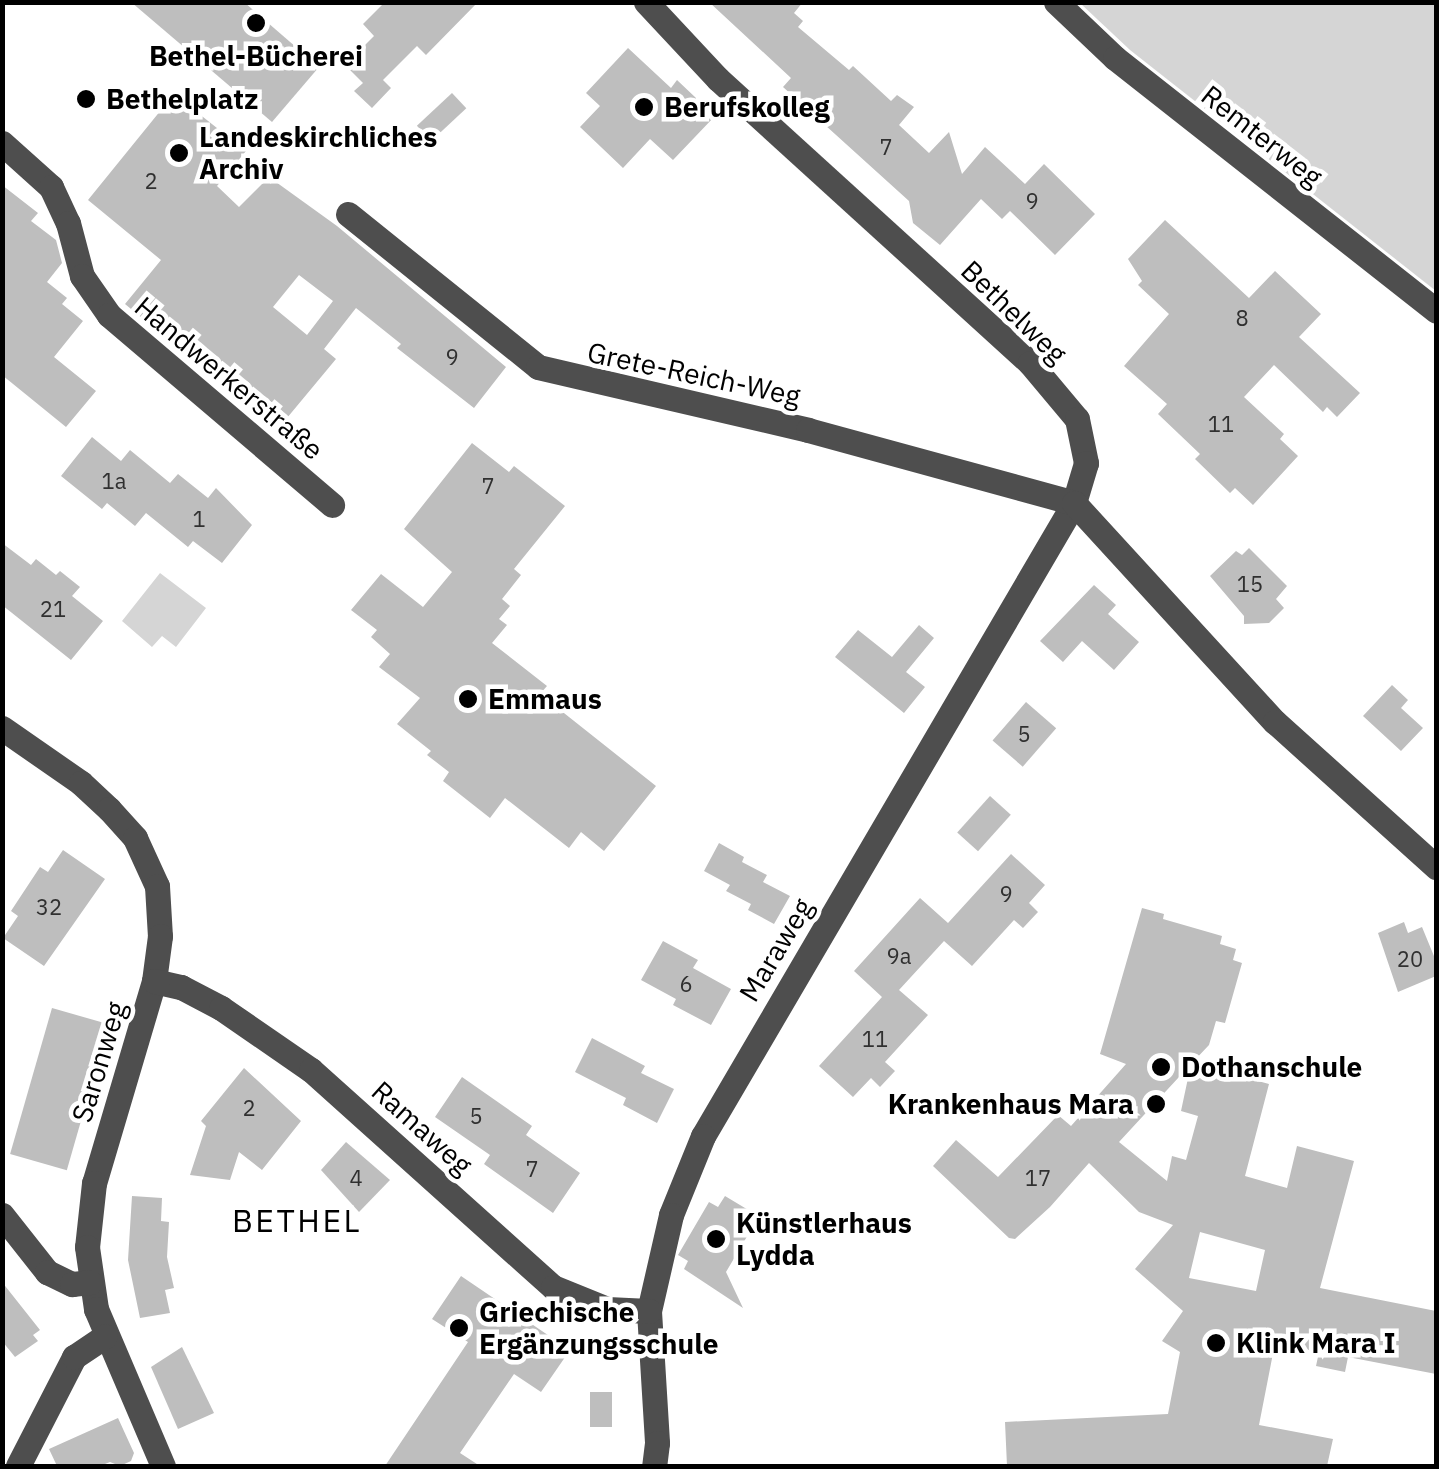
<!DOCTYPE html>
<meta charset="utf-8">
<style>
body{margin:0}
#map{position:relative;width:1439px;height:1469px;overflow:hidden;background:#fff;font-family:"IBM Plex Sans",sans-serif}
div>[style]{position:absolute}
.green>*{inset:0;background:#d5d5d5}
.building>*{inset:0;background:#bebebe;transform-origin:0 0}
.minor>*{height:25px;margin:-12.5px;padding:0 12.5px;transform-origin:12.5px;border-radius:12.5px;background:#4e4e4e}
.dots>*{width:28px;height:28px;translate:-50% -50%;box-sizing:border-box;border:5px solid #fff;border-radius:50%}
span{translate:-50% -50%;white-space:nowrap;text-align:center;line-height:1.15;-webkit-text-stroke:9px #fff;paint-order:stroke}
.number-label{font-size:22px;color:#303030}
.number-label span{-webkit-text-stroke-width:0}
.poi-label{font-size:28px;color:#000;font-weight:700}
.left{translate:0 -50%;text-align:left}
.right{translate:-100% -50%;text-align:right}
.street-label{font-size:28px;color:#000}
.quarter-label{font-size:32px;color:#000;letter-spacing:2.5px}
.frame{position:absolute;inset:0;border:5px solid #000;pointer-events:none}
</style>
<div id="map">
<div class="green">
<i style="clip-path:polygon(1080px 3px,1436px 3px,1436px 291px,1130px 50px)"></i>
<i style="clip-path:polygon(160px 573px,206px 608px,176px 647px,162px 636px,152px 647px,122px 621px)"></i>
</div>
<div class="building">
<i style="clip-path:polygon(131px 2px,244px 2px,319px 67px,272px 122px)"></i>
<i style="clip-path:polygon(385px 2px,478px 2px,426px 55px,417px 46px,383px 80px,391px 88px,372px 108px,354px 91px,363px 83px,345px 65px,374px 36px,363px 24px)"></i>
<i style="clip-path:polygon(709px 2px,803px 2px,794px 13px,803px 21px,798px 27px,849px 70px,853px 66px,891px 101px,897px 95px,914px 107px,899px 125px,929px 153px,949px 132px,962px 174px,985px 147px,1025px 184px,1044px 164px,1095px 214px,1055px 255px,1010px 211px,1002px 219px,981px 199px,940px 245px,913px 223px,909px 201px,783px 87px,791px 78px)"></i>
<i style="clip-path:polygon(628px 48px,671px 88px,677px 80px,715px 116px,673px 160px,650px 139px,623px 168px,580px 127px,600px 106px,586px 93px)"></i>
<i style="left:452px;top:93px;width:21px;height:48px;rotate:47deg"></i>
<i style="clip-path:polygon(evenodd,174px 94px,246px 151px,217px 186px,239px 207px,269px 177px,337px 226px,506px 367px,474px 408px,397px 348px,401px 344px,356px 308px,324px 349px,336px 359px,277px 430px,125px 304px,161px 260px,88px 200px,174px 94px,299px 275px,333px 301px,307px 335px,273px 307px,299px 275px)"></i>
<i style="clip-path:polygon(2px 185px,38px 213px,31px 221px,56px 240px,62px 263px,47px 282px,67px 298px,62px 304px,83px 321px,54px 357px,96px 391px,66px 427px,2px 375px)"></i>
<i style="clip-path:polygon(1165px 220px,1249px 298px,1275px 271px,1321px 314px,1299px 337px,1360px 393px,1337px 417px,1327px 407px,1323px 412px,1274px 365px,1244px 397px,1284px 434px,1280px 439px,1298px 456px,1253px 505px,1235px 488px,1230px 493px,1195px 459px,1200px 454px,1158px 414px,1167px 404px,1124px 366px,1169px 314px,1138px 285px,1142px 281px,1128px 259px)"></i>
<i style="clip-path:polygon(92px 437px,121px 461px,130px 450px,170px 483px,178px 474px,208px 498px,216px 488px,252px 525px,222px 563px,193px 541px,188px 547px,146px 513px,135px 526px,107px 503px,102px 509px,61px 476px)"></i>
<i style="clip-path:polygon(472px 443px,509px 472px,514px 466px,565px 506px,514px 569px,521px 575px,502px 599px,510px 606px,499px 619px,507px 625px,492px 643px,547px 686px,540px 694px,656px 786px,604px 851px,581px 832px,569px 848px,505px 798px,490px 818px,443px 781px,449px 772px,427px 755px,431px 751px,397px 724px,420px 698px,379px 667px,390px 654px,371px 637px,377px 630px,351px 610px,381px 574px,423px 607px,452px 572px,404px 529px)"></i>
<i style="clip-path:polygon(2px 543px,31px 565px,36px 559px,56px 575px,60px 571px,80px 587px,72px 596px,103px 621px,71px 660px,2px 605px)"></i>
<i style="clip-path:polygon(1249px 548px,1287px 586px,1276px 599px,1284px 608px,1269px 623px,1244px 624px,1244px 616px,1210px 576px,1236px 551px,1242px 555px)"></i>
<i style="clip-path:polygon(1094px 585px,1116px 605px,1108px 614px,1139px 642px,1114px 670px,1082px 641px,1063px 662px,1040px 641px)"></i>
<i style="clip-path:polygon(919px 625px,934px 638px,906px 672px,925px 687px,904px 713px,835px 657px,858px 630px,892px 657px)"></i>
<i style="clip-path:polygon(1392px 685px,1408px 700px,1401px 708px,1423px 728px,1401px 751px,1363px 716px)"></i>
<i style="left:1026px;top:702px;width:40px;height:51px;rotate:41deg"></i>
<i style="left:990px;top:796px;width:28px;height:49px;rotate:42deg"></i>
<i style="clip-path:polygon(719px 843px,744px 857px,742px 862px,767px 875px,763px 882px,790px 896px,774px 924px,748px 910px,751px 904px,726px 891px,730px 885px,704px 871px)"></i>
<i style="clip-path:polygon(63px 850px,105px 879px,44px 966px,3px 938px,18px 916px,11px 911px,40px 867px,48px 872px)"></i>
<i style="clip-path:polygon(1011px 854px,1045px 885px,1029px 903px,1038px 912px,1023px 928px,1014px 920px,972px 966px,944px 941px,899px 990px,928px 1015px,885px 1062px,895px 1071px,880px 1087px,871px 1078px,853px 1097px,819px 1066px,882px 997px,854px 971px,920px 898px,948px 923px)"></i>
<i style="clip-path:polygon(evenodd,1142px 908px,1164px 914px,1163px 919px,1222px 936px,1220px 944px,1236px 949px,1233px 960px,1242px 963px,1225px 1023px,1216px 1021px,1209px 1045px,1192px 1063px,1269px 1084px,1245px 1176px,1287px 1188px,1297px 1146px,1354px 1161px,1320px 1288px,1436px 1311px,1436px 1374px,1348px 1357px,1345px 1372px,1316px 1366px,1319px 1352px,1275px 1343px,1259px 1425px,1333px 1439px,1327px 1466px,1007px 1466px,1005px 1422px,1168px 1414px,1180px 1352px,1162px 1341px,1183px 1311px,1135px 1269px,1173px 1225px,1139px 1212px,1089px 1163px,1050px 1207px,1015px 1239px,1009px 1238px,933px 1166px,956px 1140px,998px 1177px,1058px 1115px,1071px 1126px,1126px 1064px,1100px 1054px,1142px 908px,1191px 1064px,1181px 1111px,1198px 1116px,1186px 1160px,1172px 1156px,1167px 1181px,1119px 1142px,1191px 1064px,1142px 908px,1200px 1232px,1265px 1250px,1256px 1291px,1189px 1278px,1200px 1232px)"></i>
<i style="clip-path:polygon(1404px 922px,1408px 933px,1422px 927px,1436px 961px,1436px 976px,1398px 992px,1378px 933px)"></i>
<i style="clip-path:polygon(663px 941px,698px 960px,693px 968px,731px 989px,711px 1025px,673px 1005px,676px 999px,641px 980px)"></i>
<i style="left:52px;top:1008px;width:59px;height:152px;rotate:16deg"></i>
<i style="clip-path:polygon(592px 1038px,645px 1066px,641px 1073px,674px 1089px,657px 1123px,623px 1105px,626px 1098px,575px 1072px)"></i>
<i style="clip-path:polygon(244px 1068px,301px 1121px,262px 1170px,239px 1152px,230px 1180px,190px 1175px,206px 1126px,201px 1121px)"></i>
<i style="clip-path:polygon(462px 1077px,532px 1126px,526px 1135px,580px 1173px,553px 1213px,484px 1164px,490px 1155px,435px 1117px)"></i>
<i style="clip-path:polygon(346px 1142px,390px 1180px,359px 1212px,321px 1170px)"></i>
<i style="clip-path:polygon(132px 1196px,162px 1198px,161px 1221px,169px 1222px,167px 1257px,174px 1288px,165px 1290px,170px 1313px,140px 1318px,128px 1260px)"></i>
<i style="clip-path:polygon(725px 1196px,750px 1211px,742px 1223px,752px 1228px,726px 1272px,743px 1308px,684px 1269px,688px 1261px,678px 1255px,709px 1202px,718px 1207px)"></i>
<i style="clip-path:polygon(461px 1276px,570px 1350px,541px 1392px,514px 1374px,460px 1453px,480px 1466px,385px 1466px,468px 1342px,432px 1319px)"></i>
<i style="clip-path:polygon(2px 1282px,40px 1330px,33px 1335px,38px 1341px,15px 1357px,2px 1341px)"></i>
<i style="clip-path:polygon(182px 1347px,214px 1413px,178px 1429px,151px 1367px)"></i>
<i style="left:612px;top:1392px;width:35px;height:22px;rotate:90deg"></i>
<i style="clip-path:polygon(118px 1418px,134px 1453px,131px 1461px,120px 1466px,110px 1462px,100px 1466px,57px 1466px,49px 1449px)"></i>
</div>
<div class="minor">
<i style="left:646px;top:2px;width:105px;rotate:46.9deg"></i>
<i style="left:718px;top:79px;width:422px;rotate:42.3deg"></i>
<i style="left:1030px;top:363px;width:73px;rotate:50deg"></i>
<i style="left:1077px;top:419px;width:45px;rotate:78.4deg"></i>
<i style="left:1086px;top:463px;width:42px;rotate:106.7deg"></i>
<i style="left:1074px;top:503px;width:734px;rotate:120.37deg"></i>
<i style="left:703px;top:1136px;width:85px;rotate:112.1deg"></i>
<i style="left:671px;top:1215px;width:98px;rotate:102.9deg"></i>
<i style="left:649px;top:1311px;width:132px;rotate:86.5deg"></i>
<i style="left:657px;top:1443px;width:23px;rotate:97deg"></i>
<i style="left:1056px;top:2px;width:81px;rotate:43.5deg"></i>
<i style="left:1115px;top:58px;width:409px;rotate:38.2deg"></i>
<i style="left:2px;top:143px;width:66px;rotate:41.9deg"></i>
<i style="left:51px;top:187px;width:40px;rotate:65deg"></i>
<i style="left:68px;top:223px;width:55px;rotate:75.2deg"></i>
<i style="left:82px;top:276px;width:47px;rotate:55.3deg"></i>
<i style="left:109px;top:315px;width:293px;rotate:40.4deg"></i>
<i style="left:348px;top:214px;width:244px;rotate:38.8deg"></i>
<i style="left:538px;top:367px;width:277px;rotate:13.1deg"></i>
<i style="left:808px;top:430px;width:276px;rotate:15.3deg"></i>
<i style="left:1074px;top:503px;width:297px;rotate:47.5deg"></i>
<i style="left:1275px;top:722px;width:217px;rotate:42deg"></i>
<i style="left:2px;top:728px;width:96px;rotate:34.8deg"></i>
<i style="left:81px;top:783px;width:38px;rotate:43deg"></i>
<i style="left:109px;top:809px;width:39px;rotate:48deg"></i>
<i style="left:135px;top:838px;width:53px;rotate:65.4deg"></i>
<i style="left:157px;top:886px;width:50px;rotate:86.6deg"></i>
<i style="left:160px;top:936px;width:45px;rotate:97.6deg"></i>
<i style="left:154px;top:981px;width:211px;rotate:106.5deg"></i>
<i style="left:94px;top:1183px;width:64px;rotate:96.2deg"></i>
<i style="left:87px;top:1247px;width:63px;rotate:81.7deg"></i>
<i style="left:96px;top:1309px;width:171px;rotate:66.9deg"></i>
<i style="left:154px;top:981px;width:28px;rotate:13deg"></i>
<i style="left:181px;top:987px;width:45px;rotate:27.7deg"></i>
<i style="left:221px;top:1008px;width:109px;rotate:34.6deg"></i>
<i style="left:311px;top:1070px;width:325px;rotate:41.9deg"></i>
<i style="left:553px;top:1287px;width:58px;rotate:22.2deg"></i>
<i style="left:607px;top:1309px;width:42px;rotate:2.7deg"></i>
<i style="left:2px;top:1215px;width:73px;rotate:51.7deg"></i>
<i style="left:47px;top:1272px;width:28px;rotate:26deg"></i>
<i style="left:72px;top:1284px;width:18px;rotate:-6deg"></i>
<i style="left:18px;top:1466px;width:123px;rotate:-62.8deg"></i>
<i style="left:74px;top:1357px;width:37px;rotate:-34deg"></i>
</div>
<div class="dots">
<i style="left:256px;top:23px;background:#000"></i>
<i style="left:86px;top:99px;background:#000"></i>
<i style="left:644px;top:107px;background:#000"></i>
<i style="left:179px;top:153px;background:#000"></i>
<i style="left:468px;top:699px;background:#000"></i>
<i style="left:1161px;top:1067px;background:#000"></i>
<i style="left:1156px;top:1104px;background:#000"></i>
<i style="left:716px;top:1239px;background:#000"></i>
<i style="left:459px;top:1328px;background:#000"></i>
<i style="left:1216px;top:1343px;background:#000"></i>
</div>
<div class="number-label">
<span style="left:886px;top:147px">7</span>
<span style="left:151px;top:181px">2</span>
<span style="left:1032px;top:201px">9</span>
<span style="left:1242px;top:318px">8</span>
<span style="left:452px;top:357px">9</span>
<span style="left:1221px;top:424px">11</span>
<span style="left:114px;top:481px">1a</span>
<span style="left:488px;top:486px">7</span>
<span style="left:199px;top:519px">1</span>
<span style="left:1250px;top:584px">15</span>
<span style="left:53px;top:609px">21</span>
<span style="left:1024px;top:734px">5</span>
<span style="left:1006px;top:894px">9</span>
<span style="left:49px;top:907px">32</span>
<span style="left:899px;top:956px">9a</span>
<span style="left:1410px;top:959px">20</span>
<span style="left:686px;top:984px">6</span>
<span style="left:875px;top:1039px">11</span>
<span style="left:249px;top:1108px">2</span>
<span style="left:476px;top:1116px">5</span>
<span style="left:532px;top:1169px">7</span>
<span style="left:356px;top:1178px">4</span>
<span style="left:1038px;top:1178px">17</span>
</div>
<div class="poi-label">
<span style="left:256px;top:56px">Bethel-Bücherei</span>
<span class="left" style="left:106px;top:99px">Bethelplatz</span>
<span class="left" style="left:664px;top:107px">Berufskolleg</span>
<span class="left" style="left:199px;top:153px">Landeskirchliches<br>Archiv</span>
<span class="left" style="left:488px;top:699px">Emmaus</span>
<span class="left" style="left:1181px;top:1067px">Dothanschule</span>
<span class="right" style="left:1134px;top:1104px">Krankenhaus Mara</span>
<span class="left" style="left:736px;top:1239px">Künstlerhaus<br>Lydda</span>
<span class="left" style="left:479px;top:1328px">Griechische<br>Ergänzungsschule</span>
<span class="left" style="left:1236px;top:1343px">Klink Mara I</span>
</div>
<div class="street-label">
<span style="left:1262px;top:136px;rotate:38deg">Remterweg</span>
<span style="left:1014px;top:312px;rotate:44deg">Bethelweg</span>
<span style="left:694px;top:374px;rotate:12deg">Grete-Reich-Weg</span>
<span style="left:229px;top:378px;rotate:40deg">Handwerkerstraße</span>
<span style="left:776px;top:950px;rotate:-59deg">Maraweg</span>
<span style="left:99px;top:1062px;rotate:-73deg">Saronweg</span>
<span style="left:422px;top:1128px;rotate:42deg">Ramaweg</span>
</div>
<div class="quarter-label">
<span style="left:297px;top:1220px">BETHEL</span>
</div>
<div class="frame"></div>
</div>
